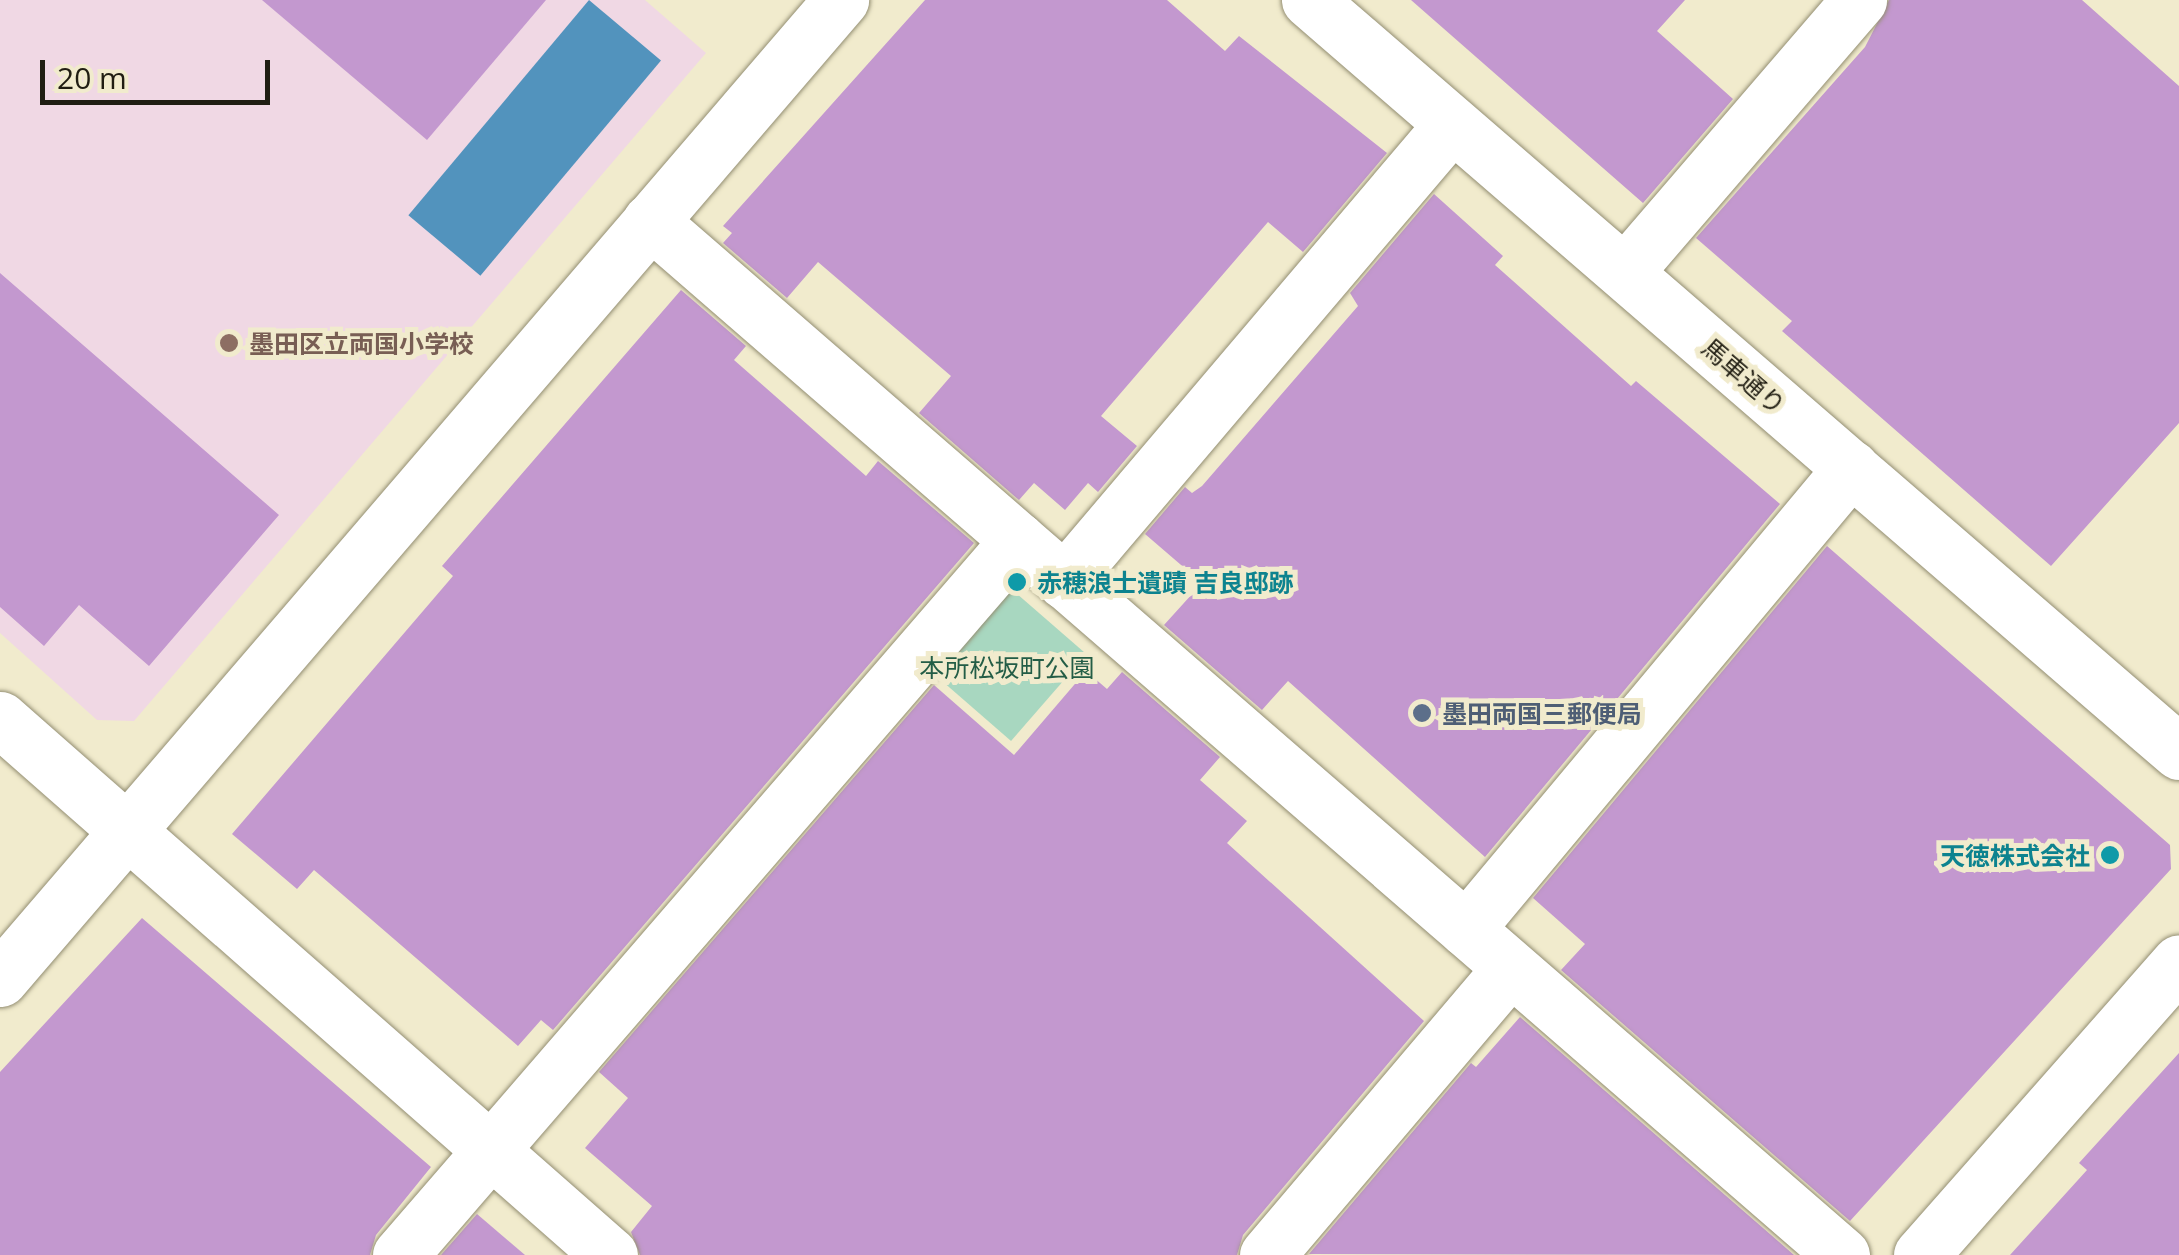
<!DOCTYPE html>
<meta charset="utf-8">
<style>
body{margin:0}
#map{position:relative;width:2179px;height:1255px;overflow:hidden;background:#f1ebcd;font-family:"Open Sans","Noto Sans JP",sans-serif}
div>[style]{position:absolute}
.education>*{inset:0;background:#f0d8e4}
.green>*{inset:0;background:#a8d7c0;transform-origin:0 0}
.water>*{inset:0;background:#5293bd;transform-origin:0 0}
.building>*{inset:0;background:#c398cf}
.roads{filter:drop-shadow(0 0 2px #938e72) drop-shadow(0 0 2px #938e72)}
.minor>*{height:55px;margin:-27.5px;padding:0 27.5px;transform-origin:27.5px;border-radius:27.5px;background:#fff}
.tertiary>*{height:55px;margin:-27.5px;padding:0 27.5px;transform-origin:27.5px;border-radius:27.5px;background:#fff}
.dots>*{width:28px;height:28px;translate:-50% -50%;box-sizing:border-box;border:5px solid #f1ebcd;border-radius:50%}
span{translate:-50% -50%;white-space:nowrap;text-align:center;line-height:1.15;-webkit-text-stroke:10px #f1ebcd;paint-order:stroke}
.education-label{font-size:25px;color:#785e54;font-weight:700}
.left{translate:0 -50%;text-align:left}
.street-label{font-size:25px;color:#201d12}
.culture-label{font-size:25px;color:#0d838f;font-weight:700}
.right{translate:-100% -50%;text-align:right}
.park-label{font-size:25px;color:#235d46}
.service-label{font-size:25px;color:#4e5e75;font-weight:700}
.scale{position:absolute;left:40px;top:60px;width:230px;height:45px;box-sizing:border-box;border:5px solid #201d12;border-top:0;padding-left:12px;font-size:30px;line-height:35px;white-space:nowrap;color:#201d12;-webkit-text-stroke:8px #f1ebcd;paint-order:stroke}
</style>
<div id="map">
<div class="education">
<i style="clip-path:polygon(0 0,645px 0,706px 53px,134px 721px,97px 720px,0 633px)"></i>
</div>
<div class="green">
<i style="left:1008px;top:586px;width:104px;height:115px;rotate:41deg"></i>
</div>
<div class="water">
<i style="left:589px;top:0;width:94px;height:281px;rotate:40deg"></i>
</div>
<div class="building">
<i style="clip-path:polygon(262px 0,546px 0,427px 140px)"></i>
<i style="clip-path:polygon(925px 0,1167px 0,1225px 51px,1239px 36px,1387px 153px,1303px 252px,1268px 222px,1101px 416px,1137px 446px,1098px 492px,1088px 483px,1065px 510px,1034px 483px,1019px 500px,919px 413px,951px 376px,818px 262px,787px 298px,723px 243px,732px 233px,723px 226px)"></i>
<i style="clip-path:polygon(1411px 0,1685px 0,1657px 31px,1733px 99px,1643px 203px)"></i>
<i style="clip-path:polygon(1889px 0,2082px 0,2179px 86px,2179px 423px,2051px 566px,1782px 331px,1792px 321px,1696px 238px,1865px 47px)"></i>
<i style="clip-path:polygon(1434px 194px,1503px 256px,1495px 265px,1631px 386px,1636px 381px,1780px 504px,1485px 857px,1288px 681px,1262px 710px,1164px 625px,1202px 583px,1145px 534px,1185px 487px,1192px 493px,1202px 486px,1358px 306px,1350px 293px)"></i>
<i style="clip-path:polygon(0 273px,279px 515px,149px 666px,79px 605px,44px 646px,0 607px)"></i>
<i style="clip-path:polygon(681px 290px,746px 346px,734px 360px,866px 476px,878px 461px,974px 543px,553px 1030px,541px 1020px,518px 1046px,314px 870px,297px 889px,232px 834px,453px 576px,442px 566px)"></i>
<i style="clip-path:polygon(1827px 546px,2170px 845px,2171px 869px,1850px 1221px,1561px 970px,1585px 944px,1533px 898px)"></i>
<i style="clip-path:polygon(1086px 671px,1107px 689px,1122px 672px,1220px 757px,1200px 780px,1247px 821px,1227px 843px,1424px 1021px,1243px 1235px,1237px 1255px,640px 1255px,631px 1232px,652px 1206px,585px 1148px,628px 1098px,599px 1072px,934px 685px,1014px 755px)"></i>
<i style="clip-path:polygon(142px 918px,431px 1167px,376px 1235px,370px 1255px,0 1255px,0 1072px)"></i>
<i style="clip-path:polygon(1520px 1017px,1794px 1255px,1309px 1254px,1471px 1063px,1476px 1067px)"></i>
<i style="clip-path:polygon(2179px 1053px,2179px 1255px,2010px 1255px,2087px 1170px,2079px 1163px)"></i>
<i style="clip-path:polygon(477px 1214px,525px 1255px,441px 1255px)"></i>
</div>
<div class="roads">
<div class="minor">
<i style="left:1309px;top:0;width:1150px;rotate:40.84deg"></i>
<i style="left:650px;top:221px;width:1578px;rotate:40.94deg"></i>
<i style="left:1625px;top:272px;width:359px;rotate:-49.3deg"></i>
<i style="left:1064px;top:581px;width:599px;rotate:-49.67deg"></i>
<i style="left:0;top:719px;width:812px;rotate:41.31deg"></i>
<i style="left:1466px;top:929px;width:601px;rotate:-50.13deg"></i>
<i style="left:400px;top:1255px;width:945px;rotate:-49.16deg"></i>
<i style="left:1267px;top:1255px;width:376px;rotate:-49.7deg"></i>
</div>
<div class="tertiary">
<i style="left:0;top:979px;width:1291px;rotate:-49.34deg"></i>
<i style="left:1921px;top:1255px;width:390px;rotate:-48.6deg"></i>
</div>
</div>
<div class="dots">
<i style="left:229px;top:343px;background:#8d6e63"></i>
<i style="left:1017px;top:582px;background:#0f9aa8"></i>
<i style="left:1422px;top:713px;background:#5c6f8a"></i>
<i style="left:2110px;top:855px;background:#0f9aa8"></i>
</div>
<div class="education-label">
<span class="left" style="left:249px;top:343px">墨田区立両国小学校</span>
</div>
<div class="street-label">
<span style="left:1744px;top:376px;rotate:41deg">馬車通り</span>
</div>
<div class="culture-label">
<span class="left" style="left:1037px;top:582px">赤穂浪士遺蹟 吉良邸跡</span>
<span class="right" style="left:2090px;top:855px">天徳株式会社</span>
</div>
<div class="park-label">
<span style="left:1007px;top:667px">本所松坂町公園</span>
</div>
<div class="service-label">
<span class="left" style="left:1442px;top:713px">墨田両国三郵便局</span>
</div>
<div class="scale">20 m</div>
</div>
